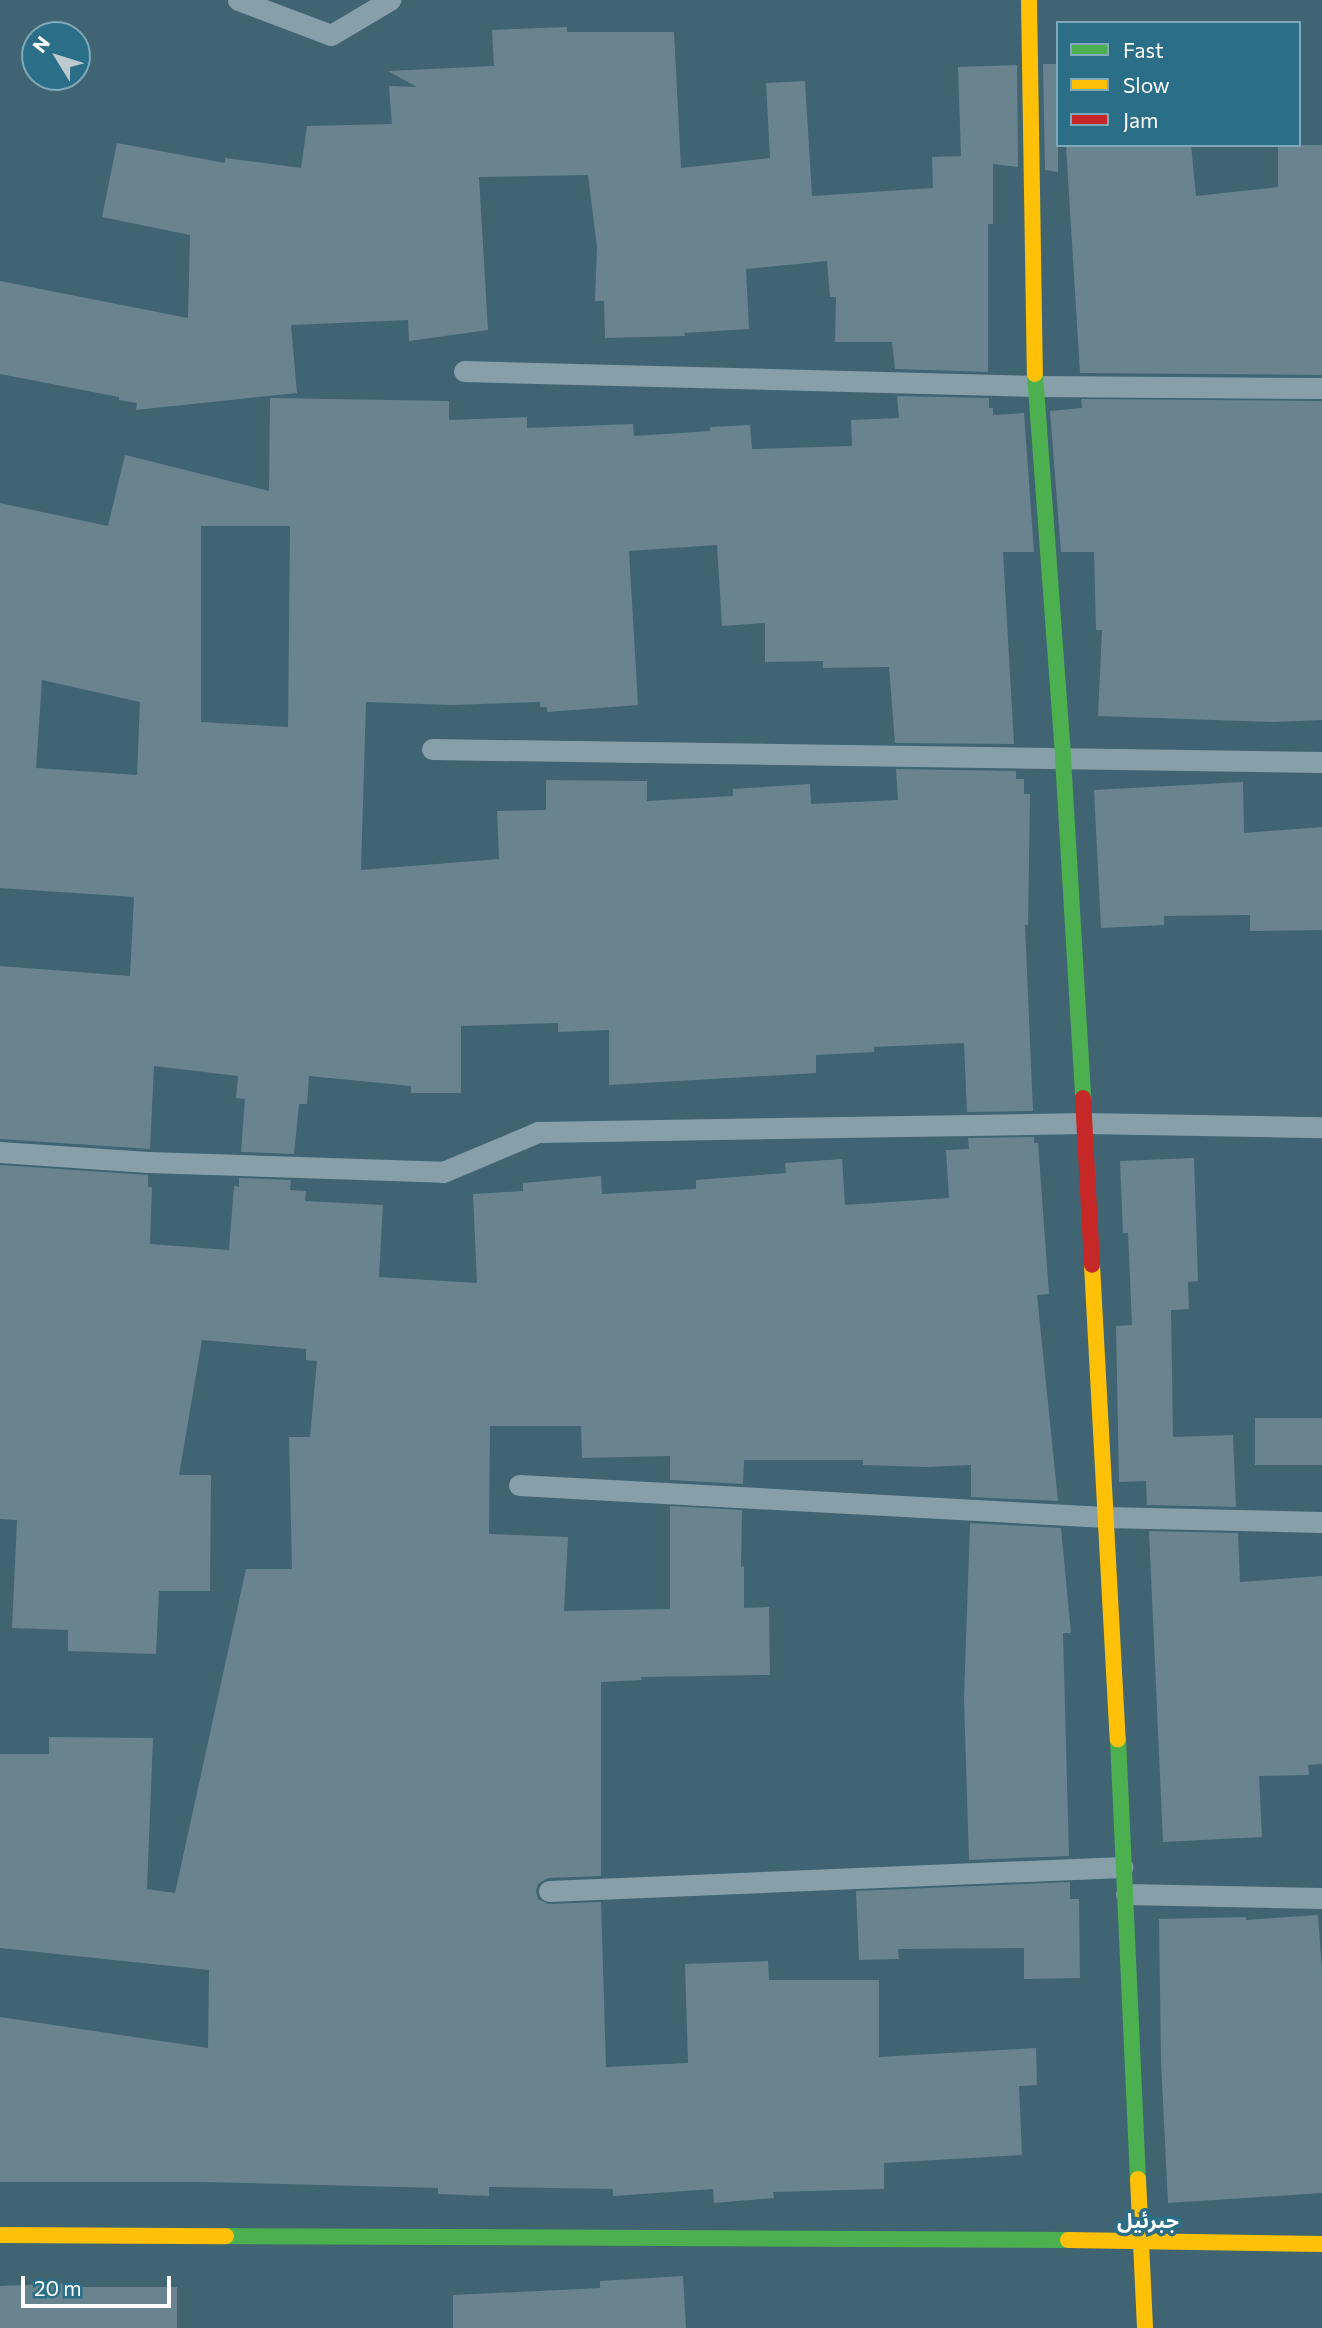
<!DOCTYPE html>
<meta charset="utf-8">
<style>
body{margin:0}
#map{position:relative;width:1322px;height:2328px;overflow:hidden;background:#406472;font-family:Commissioner,"Noto Sans Arabic",sans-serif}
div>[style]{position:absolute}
.building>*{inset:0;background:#69848e;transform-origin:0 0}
.street>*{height:21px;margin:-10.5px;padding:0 10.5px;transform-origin:10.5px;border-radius:10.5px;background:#879fa8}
.fast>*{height:16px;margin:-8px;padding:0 8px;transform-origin:8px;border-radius:8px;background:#4caf50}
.slow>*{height:16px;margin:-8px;padding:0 8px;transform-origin:8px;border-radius:8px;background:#ffc107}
.jam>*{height:16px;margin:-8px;padding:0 8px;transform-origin:8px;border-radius:8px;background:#c62828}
span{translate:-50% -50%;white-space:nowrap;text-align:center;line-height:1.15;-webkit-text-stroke:7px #2a6e88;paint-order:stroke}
.neighbourhood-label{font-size:21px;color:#fff;font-weight:700}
.legend{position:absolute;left:1056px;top:21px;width:245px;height:126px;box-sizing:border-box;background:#2a6e88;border:2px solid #7fa8b8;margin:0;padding:9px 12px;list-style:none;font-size:21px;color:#fff}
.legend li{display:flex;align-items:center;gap:14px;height:35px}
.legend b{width:35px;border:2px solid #7fa8b8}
.north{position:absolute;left:21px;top:21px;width:70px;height:70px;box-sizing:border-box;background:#2a6e88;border:2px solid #7fa8b8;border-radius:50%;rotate:308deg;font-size:19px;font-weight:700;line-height:28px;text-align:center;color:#fff}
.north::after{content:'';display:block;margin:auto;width:24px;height:32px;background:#bcc9ce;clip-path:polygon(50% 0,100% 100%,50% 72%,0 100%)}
.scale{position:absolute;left:21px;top:2276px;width:150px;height:32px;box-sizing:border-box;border:4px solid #fff;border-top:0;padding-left:9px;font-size:21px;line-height:24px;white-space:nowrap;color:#fff;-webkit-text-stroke:5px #2a6e88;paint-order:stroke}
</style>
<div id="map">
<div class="building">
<i style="clip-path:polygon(567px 27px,567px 32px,674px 32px,681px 168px,770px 158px,766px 83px,805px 81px,812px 196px,933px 188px,932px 157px,961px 156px,958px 67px,1017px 65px,1018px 167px,993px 164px,993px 224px,988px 224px,988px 372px,895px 369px,892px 342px,835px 342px,836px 297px,830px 297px,827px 261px,746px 269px,749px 329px,684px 333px,685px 336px,605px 338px,604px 301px,595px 301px,597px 247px,588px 175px,479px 177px,488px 330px,409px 341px,408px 320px,291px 325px,297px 393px,136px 410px,137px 403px,119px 400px,119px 397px,0 374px,0 281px,188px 318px,190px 235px,102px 217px,117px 143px,225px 163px,225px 158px,301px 168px,307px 126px,392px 124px,389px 86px,417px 87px,388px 71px,494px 66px,492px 30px)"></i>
<i style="clip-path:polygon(1043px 64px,1058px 64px,1058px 172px,1045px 170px)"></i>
<i style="clip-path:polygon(1066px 145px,1191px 145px,1196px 196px,1278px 187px,1278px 145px,1322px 145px,1322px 375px,1080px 373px)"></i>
<i style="clip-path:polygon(evenodd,897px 396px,989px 398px,989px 408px,993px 408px,993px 415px,1024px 413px,1034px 552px,1003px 552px,1014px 744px,895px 743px,889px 667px,823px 668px,823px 661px,765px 662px,765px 623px,722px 626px,717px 545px,629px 551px,638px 705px,547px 712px,547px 707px,540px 707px,540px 702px,452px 705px,366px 702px,361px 870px,499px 859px,497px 811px,546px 810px,546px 780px,647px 781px,647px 801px,733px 796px,733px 789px,810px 784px,811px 804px,898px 800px,896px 769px,1016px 771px,1016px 779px,1024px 779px,1024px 794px,1030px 794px,1028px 925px,1025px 925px,1033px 1111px,967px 1112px,964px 1043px,874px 1047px,874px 1052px,816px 1055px,816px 1073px,609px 1085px,609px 1030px,558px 1032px,558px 1023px,461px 1026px,461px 1093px,411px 1093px,411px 1086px,309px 1076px,307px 1104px,299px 1104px,294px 1154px,241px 1152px,245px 1099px,236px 1098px,238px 1076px,154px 1066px,150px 1149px,0 1139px,0 966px,130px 976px,134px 897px,0 888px,0 503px,108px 526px,125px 455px,269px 491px,270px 398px,449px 401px,449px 420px,527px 417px,527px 428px,633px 424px,634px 436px,710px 431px,710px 427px,750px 425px,752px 449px,852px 446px,851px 420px,899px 418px,897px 396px,201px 526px,290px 526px,288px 727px,201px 722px,201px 526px,897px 396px,42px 680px,140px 702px,137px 775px,36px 768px,42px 680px)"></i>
<i style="clip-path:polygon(1081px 399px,1322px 401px,1322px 720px,1272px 722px,1098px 716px,1102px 630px,1096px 630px,1094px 552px,1061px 552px,1050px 411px,1082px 408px)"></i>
<i style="clip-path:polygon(1243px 782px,1244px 833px,1322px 827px,1322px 930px,1250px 931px,1250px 915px,1164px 916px,1164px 925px,1101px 928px,1094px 790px)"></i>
<i style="clip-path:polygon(1034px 1137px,1034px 1143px,1038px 1143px,1049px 1294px,1037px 1295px,1058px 1501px,971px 1497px,971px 1465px,927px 1467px,863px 1465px,863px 1460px,744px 1460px,743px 1484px,670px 1480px,670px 1456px,582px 1458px,581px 1426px,490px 1426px,489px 1534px,568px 1537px,564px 1611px,670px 1609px,670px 1506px,742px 1510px,741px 1567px,744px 1566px,744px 1608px,769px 1607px,770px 1675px,641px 1677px,642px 1680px,601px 1682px,601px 1876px,548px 1878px,538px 1884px,536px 1891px,538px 1899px,549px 1904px,601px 1902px,606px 2067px,688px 2063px,685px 1964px,768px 1961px,769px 1980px,879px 1980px,879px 2057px,1036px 2048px,1037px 2085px,1019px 2086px,1022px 2155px,884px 2163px,884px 2189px,773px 2192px,774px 2198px,714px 2203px,713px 2189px,613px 2196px,613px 2189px,489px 2187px,489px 2196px,438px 2194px,438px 2188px,205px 2182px,0 2182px,0 2017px,208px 2048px,209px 1970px,0 1948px,0 1754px,49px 1754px,49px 1737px,153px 1738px,147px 1889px,175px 1893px,246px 1569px,292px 1569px,289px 1437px,310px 1437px,317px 1361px,306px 1360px,306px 1349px,202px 1340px,179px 1475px,211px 1475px,210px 1591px,159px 1591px,156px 1654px,68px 1651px,68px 1630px,12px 1628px,17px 1520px,0 1519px,0 1165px,148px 1175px,148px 1187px,152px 1187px,150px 1244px,229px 1250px,234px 1186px,239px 1187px,239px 1178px,291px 1180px,290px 1190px,306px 1191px,305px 1201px,383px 1205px,379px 1277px,477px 1283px,473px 1194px,523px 1191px,523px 1183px,601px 1176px,602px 1194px,696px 1189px,696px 1180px,786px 1173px,785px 1163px,842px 1159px,845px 1205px,949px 1198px,946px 1150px,969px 1149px,968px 1138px)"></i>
<i style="clip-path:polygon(1194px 1158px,1198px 1281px,1188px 1282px,1189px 1309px,1171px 1310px,1173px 1437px,1233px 1435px,1236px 1507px,1147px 1505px,1146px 1481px,1119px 1482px,1116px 1326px,1132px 1325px,1128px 1233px,1123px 1233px,1120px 1161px)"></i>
<i style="left:1322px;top:1418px;width:47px;height:67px;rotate:90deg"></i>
<i style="clip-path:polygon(970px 1523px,1061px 1528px,1071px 1633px,1063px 1633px,1069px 1856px,969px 1860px,964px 1699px)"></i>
<i style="clip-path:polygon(1149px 1531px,1238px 1533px,1240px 1582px,1322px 1576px,1322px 1764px,1308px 1765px,1309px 1775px,1259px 1776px,1262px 1837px,1163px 1842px)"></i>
<i style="clip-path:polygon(1070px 1882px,1070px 1899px,1079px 1899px,1080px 1978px,1024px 1979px,1024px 1948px,898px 1949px,899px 1959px,859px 1960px,856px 1891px)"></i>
<i style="clip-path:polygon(1318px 1915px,1322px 1970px,1322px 2193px,1168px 2203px,1161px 2062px,1159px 1919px,1246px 1917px,1246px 1920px)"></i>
<i style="clip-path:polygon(683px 2276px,686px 2328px,453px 2328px,453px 2295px,600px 2288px,600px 2281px)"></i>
<i style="clip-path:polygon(72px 2283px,73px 2287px,177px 2287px,177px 2328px,0 2328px,0 2286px)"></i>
</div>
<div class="street">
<i style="left:238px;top:0;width:99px;rotate:20.6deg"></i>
<i style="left:331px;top:35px;width:69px;rotate:-30.7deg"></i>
<i style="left:464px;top:371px;width:571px;rotate:1.5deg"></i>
<i style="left:1035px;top:386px;width:287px;rotate:0.4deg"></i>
<i style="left:432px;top:749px;width:890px;rotate:0.84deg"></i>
<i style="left:0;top:1152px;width:148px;rotate:3.9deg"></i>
<i style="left:148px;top:1162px;width:295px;rotate:1.9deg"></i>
<i style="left:443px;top:1172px;width:103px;rotate:-22.8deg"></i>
<i style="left:538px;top:1132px;width:546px;rotate:-0.94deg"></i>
<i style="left:1084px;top:1123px;width:238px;rotate:1deg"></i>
<i style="left:519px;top:1485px;width:587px;rotate:3.13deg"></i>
<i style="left:1105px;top:1517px;width:217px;rotate:1.3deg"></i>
<i style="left:549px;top:1891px;width:574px;rotate:-2.4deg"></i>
<i style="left:1126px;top:1894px;width:196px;rotate:1.2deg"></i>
</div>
<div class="fast">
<i style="left:1035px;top:374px;width:385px;rotate:85.8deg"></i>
<i style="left:1063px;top:758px;width:341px;rotate:86.6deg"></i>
<i style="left:1118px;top:1739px;width:440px;rotate:87.4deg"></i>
<i style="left:226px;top:2236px;width:842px;rotate:0.27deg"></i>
</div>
<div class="slow">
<i style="left:1029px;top:0;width:374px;rotate:89.1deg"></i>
<i style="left:1092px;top:1265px;width:475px;rotate:86.9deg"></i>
<i style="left:1138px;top:2179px;width:149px;rotate:87.3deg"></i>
<i style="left:0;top:2235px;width:226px;rotate:0.3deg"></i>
<i style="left:1068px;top:2240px;width:254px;rotate:0.9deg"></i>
</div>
<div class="jam">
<i style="left:1083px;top:1098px;width:167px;rotate:86.9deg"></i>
</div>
<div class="neighbourhood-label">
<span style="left:1148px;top:2220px">جبرئیل</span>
</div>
<ul class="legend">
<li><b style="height:9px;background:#4caf50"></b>Fast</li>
<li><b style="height:9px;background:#ffc107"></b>Slow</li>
<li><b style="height:9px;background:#c62828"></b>Jam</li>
</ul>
<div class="north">N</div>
<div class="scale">20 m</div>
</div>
